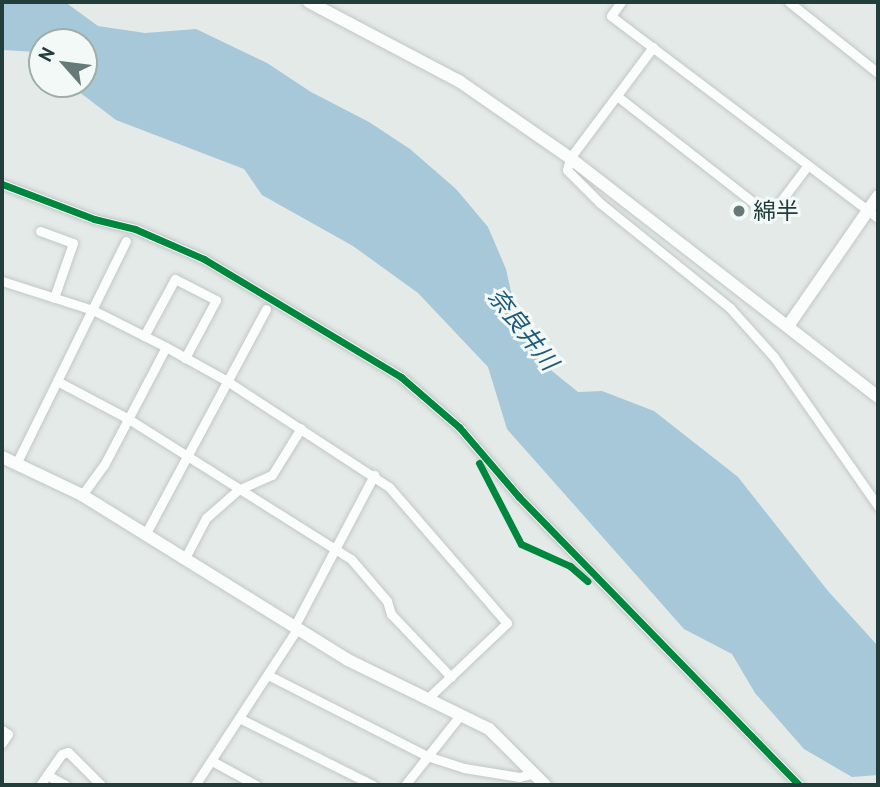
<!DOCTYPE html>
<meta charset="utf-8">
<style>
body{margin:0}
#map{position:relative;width:880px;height:787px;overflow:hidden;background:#e4eae8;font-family:"PT Sans","Noto Sans JP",sans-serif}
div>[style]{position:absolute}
.water>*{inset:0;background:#a6c8d8}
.roads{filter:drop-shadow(0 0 2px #c1c7c5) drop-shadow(0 0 2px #c1c7c5)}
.street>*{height:9px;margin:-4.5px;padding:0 4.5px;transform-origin:4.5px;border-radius:4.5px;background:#fbfcfc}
.secondary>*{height:12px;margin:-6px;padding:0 6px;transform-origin:6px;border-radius:6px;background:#fbfcfc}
.cycleway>*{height:7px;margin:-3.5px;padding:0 3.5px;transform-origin:3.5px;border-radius:3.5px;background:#00873e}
.dots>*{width:19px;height:19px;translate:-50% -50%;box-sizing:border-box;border:4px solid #f3f9f7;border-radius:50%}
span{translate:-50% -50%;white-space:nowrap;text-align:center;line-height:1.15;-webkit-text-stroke:6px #f3f9f7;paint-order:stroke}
.poi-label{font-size:23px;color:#223d3a}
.left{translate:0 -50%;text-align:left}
.water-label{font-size:24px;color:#1d5a79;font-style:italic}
.frame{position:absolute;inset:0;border:4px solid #223d3a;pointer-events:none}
.north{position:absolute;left:28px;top:28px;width:70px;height:70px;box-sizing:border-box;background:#f3f9f7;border:2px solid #9faeab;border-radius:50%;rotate:298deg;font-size:19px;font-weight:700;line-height:28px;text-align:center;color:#223d3a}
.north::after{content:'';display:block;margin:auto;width:24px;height:32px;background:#667a77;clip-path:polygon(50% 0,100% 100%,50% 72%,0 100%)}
</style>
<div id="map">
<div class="water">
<i style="clip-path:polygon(2px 2px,65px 2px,98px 26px,145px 33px,196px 29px,267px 63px,311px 92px,369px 122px,410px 149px,456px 189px,488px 227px,506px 269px,521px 337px,552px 371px,578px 392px,602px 391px,654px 411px,738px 477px,828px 591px,878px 646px,878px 775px,852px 777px,804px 749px,755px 693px,732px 654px,684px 629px,507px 429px,488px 367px,418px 293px,353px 246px,262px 195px,244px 169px,116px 120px,70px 85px,84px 84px,84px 42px,42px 42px,42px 57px,37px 52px,2px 50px)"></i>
</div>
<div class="roads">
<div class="street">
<i style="left:621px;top:2px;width:17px;rotate:126deg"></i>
<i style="left:611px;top:16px;width:335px;rotate:37.1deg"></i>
<i style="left:789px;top:2px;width:114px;rotate:38.6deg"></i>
<i style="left:653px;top:47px;width:139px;rotate:126.8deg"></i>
<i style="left:570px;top:158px;width:12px;rotate:104deg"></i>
<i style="left:567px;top:170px;width:47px;rotate:45deg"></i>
<i style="left:600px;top:203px;width:167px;rotate:38.9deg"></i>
<i style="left:730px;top:308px;width:66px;rotate:48.1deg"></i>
<i style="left:774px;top:357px;width:182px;rotate:55.1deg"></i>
<i style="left:617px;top:96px;width:185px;rotate:38deg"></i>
<i style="left:763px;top:210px;width:11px"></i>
<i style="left:774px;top:210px;width:56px;rotate:-52.9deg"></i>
<i style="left:2px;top:184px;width:98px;rotate:20.8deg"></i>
<i style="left:94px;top:219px;width:42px;rotate:13.7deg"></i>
<i style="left:135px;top:229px;width:75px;rotate:23.5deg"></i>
<i style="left:204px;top:259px;width:230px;rotate:30.9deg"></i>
<i style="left:401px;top:377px;width:77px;rotate:40.8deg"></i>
<i style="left:459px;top:427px;width:92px;rotate:49.4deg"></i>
<i style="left:519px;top:497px;width:402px;rotate:45.8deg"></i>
<i style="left:40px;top:231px;width:35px;rotate:20deg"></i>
<i style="left:73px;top:243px;width:58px;rotate:109.1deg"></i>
<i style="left:2px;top:281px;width:96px;rotate:17.7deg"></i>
<i style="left:93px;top:310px;width:82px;rotate:26.9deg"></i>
<i style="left:166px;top:347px;width:70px;rotate:29.1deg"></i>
<i style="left:227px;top:381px;width:194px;rotate:33.2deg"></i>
<i style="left:389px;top:487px;width:180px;rotate:49.1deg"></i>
<i style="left:507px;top:623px;width:110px;rotate:136.5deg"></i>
<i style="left:144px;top:336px;width:65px;rotate:-61.5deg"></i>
<i style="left:175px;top:279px;width:46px;rotate:27.1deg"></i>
<i style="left:216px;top:300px;width:66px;rotate:118.1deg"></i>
<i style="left:57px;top:381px;width:156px;rotate:-63.8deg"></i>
<i style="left:16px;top:464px;width:93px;rotate:-63.7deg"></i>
<i style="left:57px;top:381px;width:79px;rotate:27.9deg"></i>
<i style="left:127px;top:418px;width:265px;rotate:32.2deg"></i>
<i style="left:351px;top:559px;width:55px;rotate:49.4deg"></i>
<i style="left:387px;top:601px;width:14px;rotate:73deg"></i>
<i style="left:391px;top:614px;width:87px;rotate:46.4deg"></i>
<i style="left:82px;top:495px;width:37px;rotate:-54deg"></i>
<i style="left:104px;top:465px;width:133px;rotate:-62.3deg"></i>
<i style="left:146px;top:533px;width:254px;rotate:-61.8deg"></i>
<i style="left:185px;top:558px;width:45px;rotate:-62.3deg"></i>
<i style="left:206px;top:518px;width:43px;rotate:-41.2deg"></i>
<i style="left:238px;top:490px;width:37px;rotate:-24deg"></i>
<i style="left:272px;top:475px;width:55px;rotate:-58.3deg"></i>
<i style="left:294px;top:627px;width:172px;rotate:-62.2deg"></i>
<i style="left:268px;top:675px;width:178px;rotate:27deg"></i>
<i style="left:427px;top:756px;width:39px;rotate:18deg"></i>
<i style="left:464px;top:768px;width:56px;rotate:9.3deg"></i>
<i style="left:519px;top:777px;width:12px;rotate:-14deg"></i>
<i style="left:239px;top:718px;width:150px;rotate:26.6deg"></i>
<i style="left:2px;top:730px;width:7px;rotate:34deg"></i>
<i style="left:8px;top:734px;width:11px;rotate:124deg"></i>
<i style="left:212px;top:761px;width:50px;rotate:28.6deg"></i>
<i style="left:47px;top:775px;width:21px;rotate:28deg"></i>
<i style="left:40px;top:785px;width:38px;rotate:-55deg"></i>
<i style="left:62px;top:754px;width:6px;rotate:-18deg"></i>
<i style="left:68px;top:752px;width:47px;rotate:45deg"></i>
<i style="left:195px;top:785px;width:186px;rotate:-56.8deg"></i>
<i style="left:405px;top:785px;width:90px;rotate:-51.7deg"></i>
</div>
<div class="secondary">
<i style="left:309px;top:2px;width:170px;rotate:27.8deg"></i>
<i style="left:459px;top:81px;width:135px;rotate:34.7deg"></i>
<i style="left:570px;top:158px;width:390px;rotate:37.8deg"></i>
<i style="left:788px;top:326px;width:158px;rotate:-55.3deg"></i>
<i style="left:2px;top:457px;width:89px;rotate:25.4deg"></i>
<i style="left:82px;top:495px;width:313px;rotate:31.8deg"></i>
<i style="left:348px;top:660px;width:157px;rotate:26.1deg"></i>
<i style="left:489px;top:729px;width:79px;rotate:45deg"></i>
</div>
</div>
<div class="cycleway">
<i style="left:2px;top:184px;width:98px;rotate:20.8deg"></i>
<i style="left:94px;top:219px;width:42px;rotate:13.7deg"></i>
<i style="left:135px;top:229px;width:75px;rotate:23.5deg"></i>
<i style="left:204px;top:259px;width:230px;rotate:30.9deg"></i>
<i style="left:401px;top:377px;width:77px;rotate:40.8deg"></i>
<i style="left:459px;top:427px;width:92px;rotate:49.4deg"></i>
<i style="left:519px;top:497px;width:402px;rotate:45.8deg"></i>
<i style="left:479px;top:463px;width:91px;rotate:62.6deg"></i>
<i style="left:521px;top:544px;width:54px;rotate:24.2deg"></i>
<i style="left:570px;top:566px;width:23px;rotate:41deg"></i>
</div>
<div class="dots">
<i style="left:739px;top:211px;background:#667a77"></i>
</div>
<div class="poi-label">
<span class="left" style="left:753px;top:211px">綿半</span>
</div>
<div class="water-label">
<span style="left:523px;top:329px;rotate:52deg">奈良井川</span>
</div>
<div class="frame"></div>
<div class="north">N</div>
</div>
